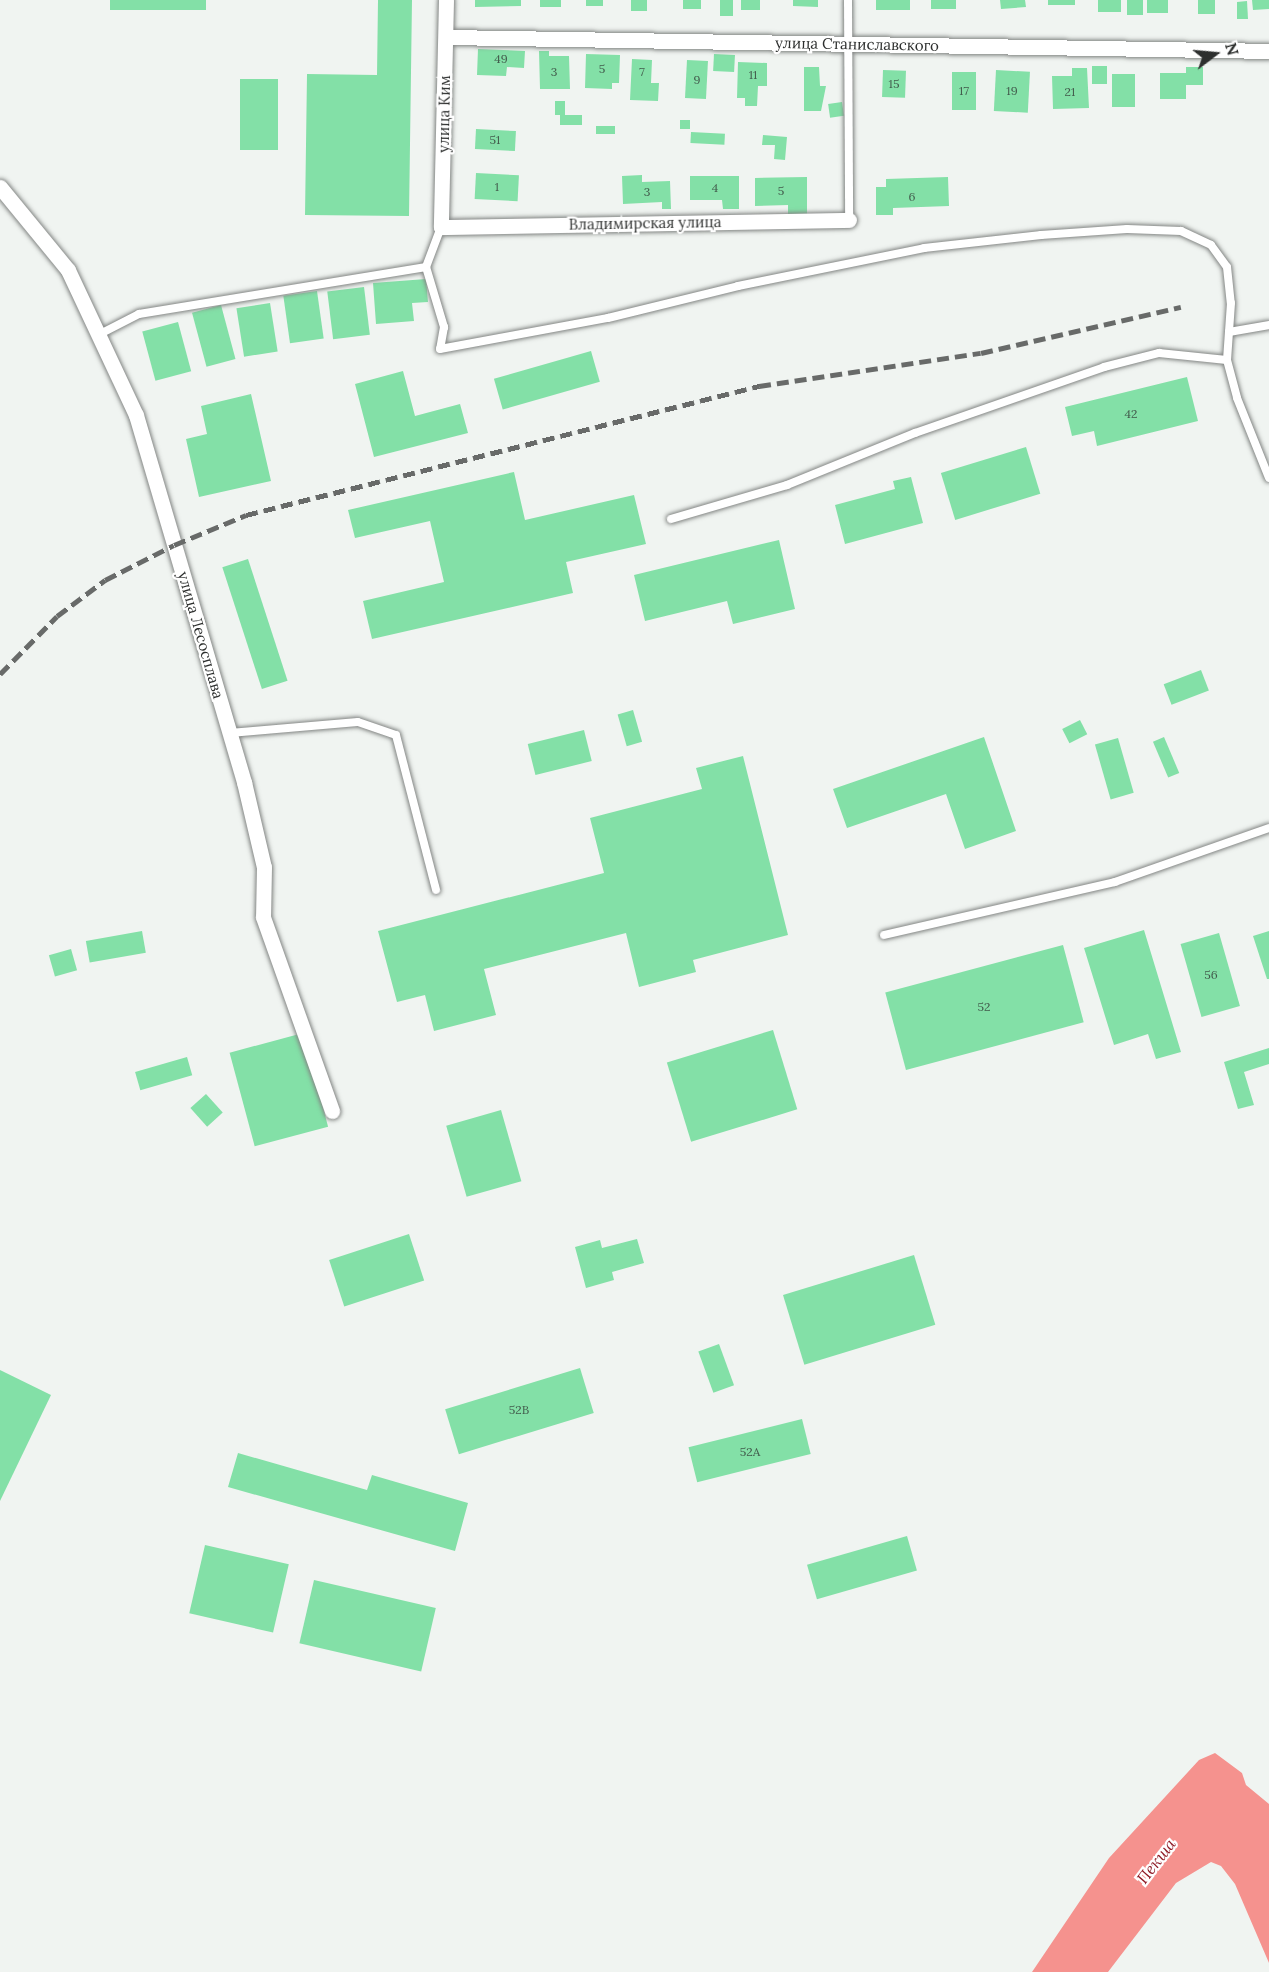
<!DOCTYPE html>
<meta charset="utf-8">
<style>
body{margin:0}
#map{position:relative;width:1269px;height:1972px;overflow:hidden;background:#f0f4f1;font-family:Lora,serif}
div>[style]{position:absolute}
.water>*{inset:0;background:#f5928e}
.building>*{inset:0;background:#83e0a7;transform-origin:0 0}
.roads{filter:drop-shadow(0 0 2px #838684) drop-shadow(0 0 2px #838684)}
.service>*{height:8px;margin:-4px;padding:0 4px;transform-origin:4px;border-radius:4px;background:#fff}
.minor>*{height:15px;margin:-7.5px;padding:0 7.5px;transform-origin:7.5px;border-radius:7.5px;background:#fff}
.rail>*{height:4.5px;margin-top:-2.25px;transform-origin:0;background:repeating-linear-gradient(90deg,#686a69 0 12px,transparent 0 18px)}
span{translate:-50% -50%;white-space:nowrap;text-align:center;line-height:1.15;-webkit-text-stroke:4.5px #fff;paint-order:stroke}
.number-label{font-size:12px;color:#425b4c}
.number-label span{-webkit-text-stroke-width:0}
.street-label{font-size:15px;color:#2d2f2e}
.water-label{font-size:16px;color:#8e1924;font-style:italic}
.north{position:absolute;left:1185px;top:24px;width:60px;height:60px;-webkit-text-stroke:4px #fff;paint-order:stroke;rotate:74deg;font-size:16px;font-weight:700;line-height:24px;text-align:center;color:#2d2f2e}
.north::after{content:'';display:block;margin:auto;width:21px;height:27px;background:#2d2f2e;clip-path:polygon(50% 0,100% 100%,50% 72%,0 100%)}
</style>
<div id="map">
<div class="water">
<i style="clip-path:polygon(1215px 1753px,1242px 1773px,1246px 1785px,1269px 1804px,1269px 1963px,1235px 1884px,1221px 1866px,1211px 1862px,1176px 1883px,1108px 1972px,1032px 1972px,1109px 1858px,1199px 1760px)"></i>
</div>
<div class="building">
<i style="left:110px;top:0;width:96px;height:10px"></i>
<i style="clip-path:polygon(378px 0,412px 0,409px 216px,305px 215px,307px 74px,377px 75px)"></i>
<i style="clip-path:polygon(475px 0,521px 0,521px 6px,475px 7px)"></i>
<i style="left:540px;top:0;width:21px;height:7px"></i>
<i style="left:586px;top:0;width:17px;height:6px"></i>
<i style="left:631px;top:0;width:16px;height:11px"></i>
<i style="left:683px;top:0;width:18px;height:9px"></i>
<i style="left:720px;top:0;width:13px;height:16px"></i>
<i style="left:741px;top:0;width:19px;height:10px"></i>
<i style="clip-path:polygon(793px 0,818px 0,818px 7px,793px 6px)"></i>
<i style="left:876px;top:0;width:34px;height:10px"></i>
<i style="left:931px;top:0;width:25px;height:9px"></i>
<i style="clip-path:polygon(1000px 0,1025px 0,1026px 7px,1001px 9px)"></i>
<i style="left:1048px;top:0;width:27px;height:5px"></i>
<i style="left:1098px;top:0;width:23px;height:12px"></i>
<i style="left:1127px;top:0;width:16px;height:15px"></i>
<i style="left:1147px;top:0;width:21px;height:13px"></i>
<i style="left:1198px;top:0;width:17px;height:14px"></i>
<i style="clip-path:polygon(1252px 0,1269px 0,1269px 9px,1253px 10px)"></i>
<i style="clip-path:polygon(1247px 1px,1248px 19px,1237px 19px,1237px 2px)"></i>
<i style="clip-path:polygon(478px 49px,525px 51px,524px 68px,507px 67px,506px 76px,477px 75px)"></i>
<i style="clip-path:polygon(539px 51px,549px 51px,549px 56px,569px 56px,570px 89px,540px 89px)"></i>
<i style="clip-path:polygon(586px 54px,620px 55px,619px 83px,612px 83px,612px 89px,585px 88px)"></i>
<i style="left:714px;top:54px;width:21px;height:17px;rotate:3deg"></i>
<i style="clip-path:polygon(632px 59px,652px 60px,651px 83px,659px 83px,658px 101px,630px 100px)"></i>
<i style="left:687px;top:60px;width:21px;height:38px;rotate:3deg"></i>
<i style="clip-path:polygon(738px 62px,767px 63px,767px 86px,758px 86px,757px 106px,745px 106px,745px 98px,737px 98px)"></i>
<i style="left:1092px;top:66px;width:15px;height:18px"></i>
<i style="clip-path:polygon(804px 67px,819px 67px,820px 86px,826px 86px,821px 111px,804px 111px)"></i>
<i style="left:1186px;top:67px;width:17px;height:18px"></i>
<i style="clip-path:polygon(1072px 68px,1087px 68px,1089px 108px,1053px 109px,1052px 76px,1072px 76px)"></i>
<i style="left:883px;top:70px;width:23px;height:27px;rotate:2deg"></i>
<i style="left:996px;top:70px;width:34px;height:41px;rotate:3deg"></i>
<i style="left:976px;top:72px;width:38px;height:24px;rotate:90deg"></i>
<i style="left:1160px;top:73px;width:26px;height:26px"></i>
<i style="left:1112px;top:74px;width:23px;height:33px"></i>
<i style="left:240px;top:79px;width:38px;height:71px"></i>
<i style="left:555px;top:101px;width:10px;height:14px"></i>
<i style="left:842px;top:102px;width:14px;height:14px;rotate:82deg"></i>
<i style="left:582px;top:115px;width:10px;height:22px;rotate:90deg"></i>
<i style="left:680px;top:120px;width:10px;height:9px"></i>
<i style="left:615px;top:126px;width:8px;height:19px;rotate:90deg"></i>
<i style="left:476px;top:129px;width:40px;height:20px;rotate:3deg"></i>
<i style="left:691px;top:132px;width:34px;height:11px;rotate:3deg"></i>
<i style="clip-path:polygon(763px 135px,787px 137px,785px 160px,774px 159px,775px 145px,762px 145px)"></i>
<i style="left:476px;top:173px;width:43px;height:26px;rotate:3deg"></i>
<i style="clip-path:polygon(642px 175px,642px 182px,670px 181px,671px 209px,662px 209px,662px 202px,623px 204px,622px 176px)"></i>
<i style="clip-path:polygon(690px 176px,739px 176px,739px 209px,723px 209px,722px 200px,690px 200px)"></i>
<i style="clip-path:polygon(807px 177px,807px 214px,788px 214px,788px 205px,755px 206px,755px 178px)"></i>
<i style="clip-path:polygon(948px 177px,949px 206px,893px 208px,893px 215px,876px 215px,876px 187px,886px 187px,886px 179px)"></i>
<i style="clip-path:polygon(426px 279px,428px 302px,412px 303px,414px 321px,376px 324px,373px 283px)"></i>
<i style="left:364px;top:287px;width:48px;height:37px;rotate:83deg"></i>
<i style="left:317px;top:291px;width:48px;height:34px;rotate:82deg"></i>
<i style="left:270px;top:303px;width:49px;height:34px;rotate:81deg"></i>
<i style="left:221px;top:305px;width:56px;height:30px;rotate:75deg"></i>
<i style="left:178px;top:322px;width:51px;height:37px;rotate:75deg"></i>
<i style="left:591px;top:351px;width:32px;height:101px;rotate:74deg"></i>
<i style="clip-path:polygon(403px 371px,415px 416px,460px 404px,468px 433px,374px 457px,355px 384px)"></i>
<i style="clip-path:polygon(1187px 377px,1198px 421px,1097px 446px,1094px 431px,1072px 436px,1065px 407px)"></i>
<i style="clip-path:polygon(251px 394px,271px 481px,199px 497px,186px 439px,207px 434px,201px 406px)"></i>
<i style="left:1026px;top:447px;width:49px;height:89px;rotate:73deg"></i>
<i style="clip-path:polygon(514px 472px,525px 520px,634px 495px,646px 544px,566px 562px,573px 593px,372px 639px,363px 601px,444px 582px,430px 521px,355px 538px,348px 510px)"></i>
<i style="clip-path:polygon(911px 477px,923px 523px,845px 544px,835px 505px,895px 489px,893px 481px)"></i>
<i style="clip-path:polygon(779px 540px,795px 609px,733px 624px,727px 601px,645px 621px,634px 575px)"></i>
<i style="left:248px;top:559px;width:128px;height:27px;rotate:72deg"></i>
<i style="left:1201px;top:670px;width:22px;height:40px;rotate:69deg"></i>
<i style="left:633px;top:710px;width:33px;height:16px;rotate:74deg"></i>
<i style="left:1080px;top:720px;width:16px;height:20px;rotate:63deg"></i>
<i style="left:584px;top:730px;width:32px;height:58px;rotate:76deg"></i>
<i style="clip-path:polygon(984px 737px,1016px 831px,965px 849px,946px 794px,847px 828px,833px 789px)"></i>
<i style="left:1164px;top:737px;width:39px;height:12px;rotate:67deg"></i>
<i style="left:1118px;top:738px;width:57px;height:24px;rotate:74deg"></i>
<i style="clip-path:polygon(743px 756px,788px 935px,693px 960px,696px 972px,639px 987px,626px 933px,484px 969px,496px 1015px,434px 1031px,425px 995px,397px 1002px,378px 931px,604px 873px,590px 818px,702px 789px,696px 768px)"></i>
<i style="clip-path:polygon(1144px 930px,1181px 1052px,1156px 1059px,1148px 1034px,1114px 1045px,1084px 948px)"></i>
<i style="left:142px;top:931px;width:22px;height:57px;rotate:80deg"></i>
<i style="clip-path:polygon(1269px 931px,1269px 979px,1267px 979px,1253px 936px)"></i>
<i style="left:1219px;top:933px;width:76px;height:40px;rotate:74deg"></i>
<i style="left:1063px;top:945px;width:80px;height:184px;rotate:75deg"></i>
<i style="left:71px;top:949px;width:22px;height:23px;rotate:74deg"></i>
<i style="left:773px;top:1030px;width:83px;height:111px;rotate:73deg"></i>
<i style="left:303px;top:1033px;width:97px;height:76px;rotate:75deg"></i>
<i style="clip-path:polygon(1269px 1048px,1269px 1064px,1244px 1072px,1254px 1105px,1238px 1109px,1224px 1062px)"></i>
<i style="left:187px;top:1057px;width:19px;height:54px;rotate:74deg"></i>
<i style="left:206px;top:1094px;width:25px;height:21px;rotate:48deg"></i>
<i style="left:501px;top:1110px;width:74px;height:57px;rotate:74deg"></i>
<i style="left:409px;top:1234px;width:49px;height:84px;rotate:72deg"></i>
<i style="clip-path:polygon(637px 1239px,644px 1263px,612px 1272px,614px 1280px,586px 1288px,575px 1247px,600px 1240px,602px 1248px)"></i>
<i style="left:914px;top:1255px;width:73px;height:137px;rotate:73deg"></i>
<i style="left:719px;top:1344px;width:44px;height:22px;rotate:70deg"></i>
<i style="left:580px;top:1368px;width:47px;height:141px;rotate:73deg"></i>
<i style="clip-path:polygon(0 1370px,51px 1395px,0 1501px)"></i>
<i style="left:802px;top:1419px;width:36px;height:117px;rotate:76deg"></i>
<i style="clip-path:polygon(238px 1453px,367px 1490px,372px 1475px,468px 1503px,455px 1551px,228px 1487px)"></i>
<i style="left:907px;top:1536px;width:36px;height:104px;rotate:74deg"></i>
<i style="left:205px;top:1545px;width:86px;height:70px;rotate:13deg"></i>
<i style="left:314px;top:1580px;width:125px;height:65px;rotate:13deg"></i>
</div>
<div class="roads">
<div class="service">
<i style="left:848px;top:0;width:220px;rotate:89.7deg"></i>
<i style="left:426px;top:267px;width:63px;rotate:73.3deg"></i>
<i style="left:444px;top:327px;width:22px;rotate:100deg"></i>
<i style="left:440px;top:349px;width:171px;rotate:-10.5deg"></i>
<i style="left:608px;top:318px;width:134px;rotate:-13.8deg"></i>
<i style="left:738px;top:286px;width:190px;rotate:-11.5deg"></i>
<i style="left:924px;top:248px;width:118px;rotate:-6.3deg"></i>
<i style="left:1041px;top:235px;width:86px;rotate:-4deg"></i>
<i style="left:1127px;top:229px;width:54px;rotate:2.1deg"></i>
<i style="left:1181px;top:231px;width:33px;rotate:25deg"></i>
<i style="left:1211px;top:245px;width:27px;rotate:54deg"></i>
<i style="left:1227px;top:267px;width:36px;rotate:84deg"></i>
<i style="left:1231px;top:303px;width:57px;rotate:94deg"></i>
<i style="left:1227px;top:360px;width:39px;rotate:75deg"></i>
<i style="left:1237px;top:398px;width:86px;rotate:68.2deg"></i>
<i style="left:1229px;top:332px;width:41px;rotate:-9.9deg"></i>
<i style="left:98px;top:335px;width:46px;rotate:-27.1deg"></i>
<i style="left:139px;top:314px;width:291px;rotate:-9.3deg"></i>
<i style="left:426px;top:267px;width:43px;rotate:-69.4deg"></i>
<i style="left:671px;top:519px;width:121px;rotate:-16.3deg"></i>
<i style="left:787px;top:485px;width:138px;rotate:-22.1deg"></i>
<i style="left:915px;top:433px;width:200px;rotate:-19.2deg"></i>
<i style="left:1104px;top:367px;width:57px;rotate:-14.3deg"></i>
<i style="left:1159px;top:353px;width:68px;rotate:5.9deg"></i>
<i style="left:230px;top:733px;width:128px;rotate:-4.9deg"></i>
<i style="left:358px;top:722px;width:40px;rotate:18.9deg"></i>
<i style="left:396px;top:735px;width:160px;rotate:75.5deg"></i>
<i style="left:884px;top:935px;width:237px;rotate:-12.9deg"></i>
<i style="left:1115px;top:882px;width:163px;rotate:-19.3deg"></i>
</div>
<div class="minor">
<i style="left:446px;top:0;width:227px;rotate:91.3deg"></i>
<i style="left:441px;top:227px;width:408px;rotate:-1deg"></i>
<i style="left:446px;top:37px;width:823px;rotate:0.97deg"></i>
<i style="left:0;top:187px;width:107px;rotate:50.7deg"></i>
<i style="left:68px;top:270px;width:160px;rotate:64.9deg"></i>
<i style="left:136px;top:415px;width:383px;rotate:73.6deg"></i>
<i style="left:244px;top:782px;width:87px;rotate:76.8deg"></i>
<i style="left:264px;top:867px;width:50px;rotate:91.1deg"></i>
<i style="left:263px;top:917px;width:206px;rotate:70.4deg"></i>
</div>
</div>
<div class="rail">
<i style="left:0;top:674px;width:81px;rotate:-45.5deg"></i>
<i style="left:57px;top:616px;width:60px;rotate:-36.9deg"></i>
<i style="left:105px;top:580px;width:77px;rotate:-26.9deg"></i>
<i style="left:174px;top:545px;width:78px;rotate:-22.6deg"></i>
<i style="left:246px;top:515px;width:529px;rotate:-14.12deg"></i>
<i style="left:759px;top:386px;width:224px;rotate:-8.5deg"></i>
<i style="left:981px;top:353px;width:205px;rotate:-13deg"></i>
</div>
<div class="number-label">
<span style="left:501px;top:59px">49</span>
<span style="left:602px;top:69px">5</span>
<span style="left:554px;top:72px">3</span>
<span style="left:642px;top:72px">7</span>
<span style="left:753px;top:75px">11</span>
<span style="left:697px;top:80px">9</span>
<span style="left:894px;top:84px">15</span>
<span style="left:964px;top:91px">17</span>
<span style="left:1012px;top:91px">19</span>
<span style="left:1070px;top:92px">21</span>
<span style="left:495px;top:140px">51</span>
<span style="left:497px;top:187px">1</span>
<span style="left:715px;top:188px">4</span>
<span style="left:781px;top:191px">5</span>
<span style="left:647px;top:192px">3</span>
<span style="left:912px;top:197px">6</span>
<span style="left:1131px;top:414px">42</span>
<span style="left:1211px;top:975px">56</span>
<span style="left:984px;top:1007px">52</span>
<span style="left:519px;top:1410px">52В</span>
<span style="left:750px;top:1452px">52А</span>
</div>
<div class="street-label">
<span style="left:857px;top:44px;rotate:1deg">улица Станиславского</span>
<span style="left:444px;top:114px;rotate:-89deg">улица Ким</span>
<span style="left:645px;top:223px;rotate:-1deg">Владимирская улица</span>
<span style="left:201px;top:635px;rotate:74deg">улица Лесосплава</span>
</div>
<div class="water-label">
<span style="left:1156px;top:1861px;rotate:-52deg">Пекша</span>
</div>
<div class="north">N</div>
</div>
